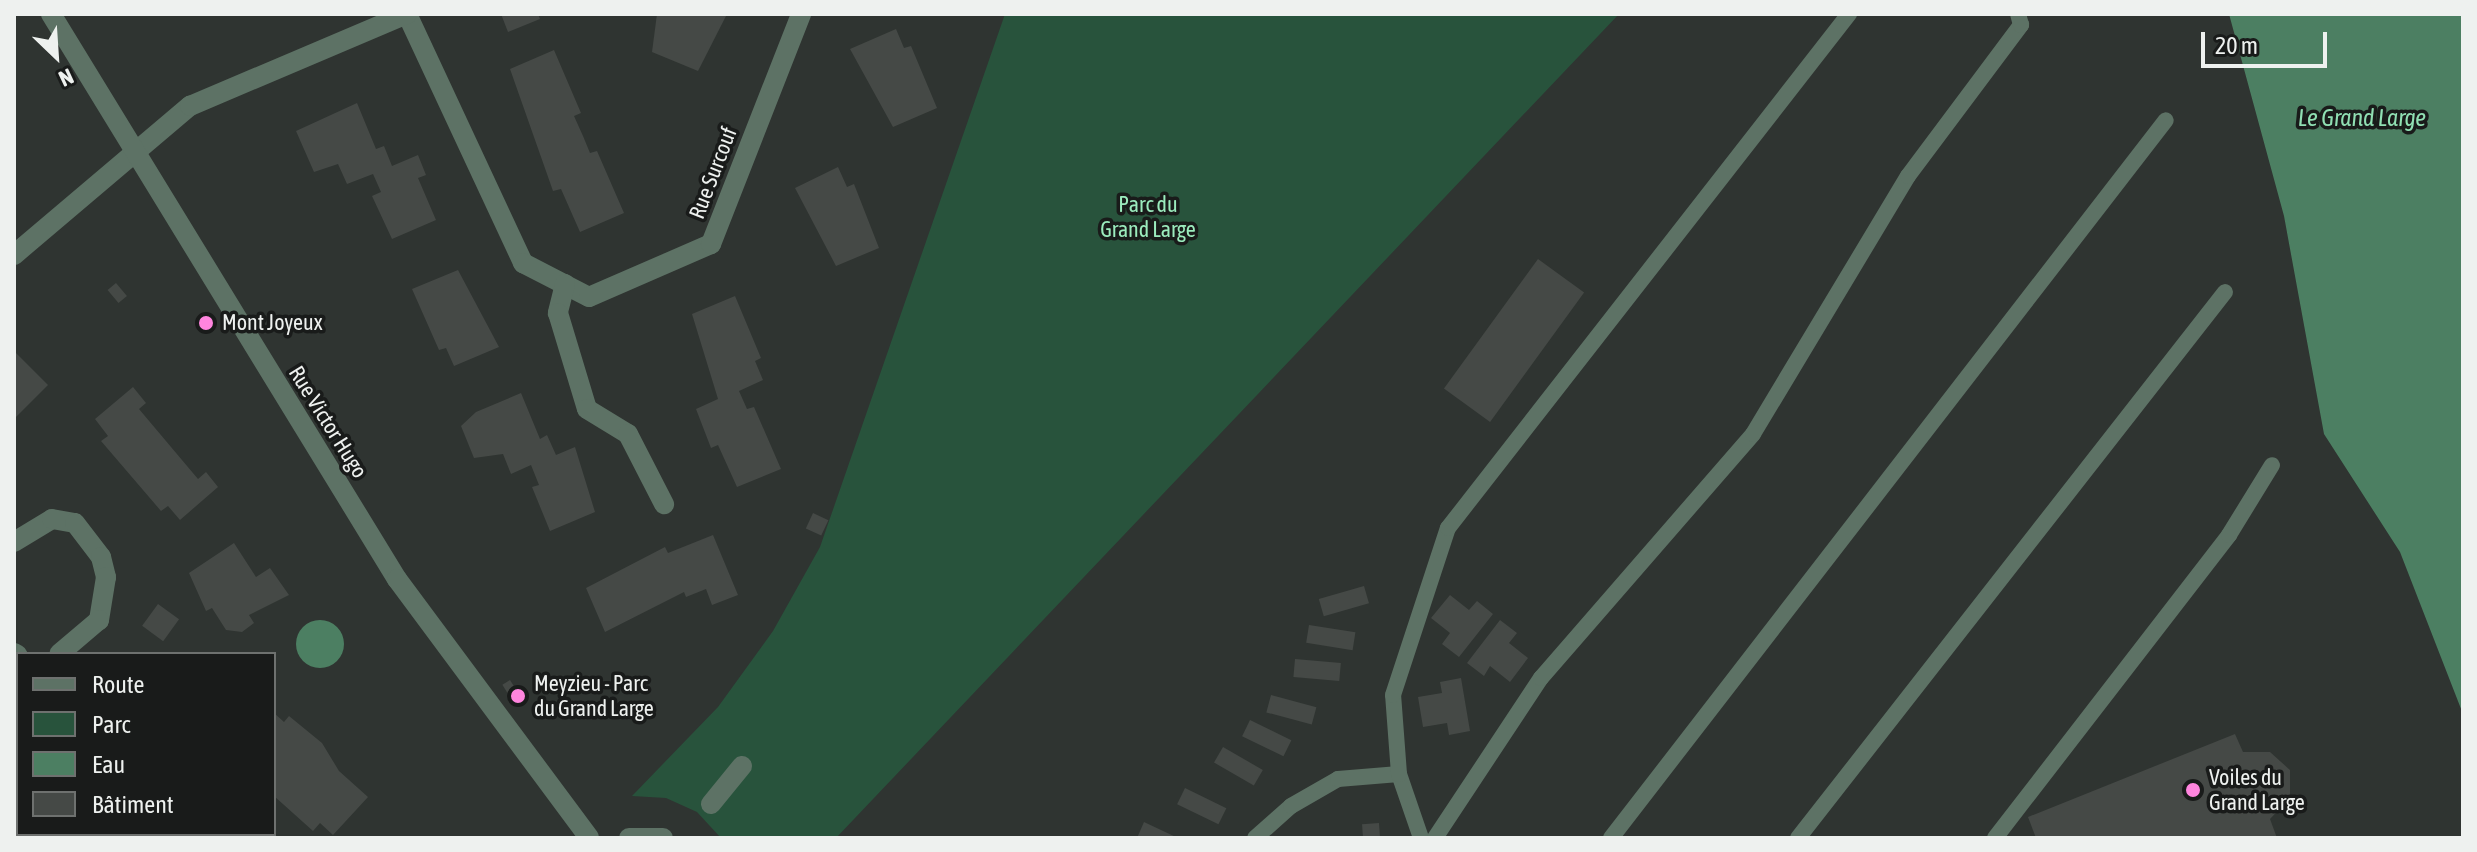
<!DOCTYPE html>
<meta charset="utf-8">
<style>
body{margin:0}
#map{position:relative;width:2477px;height:852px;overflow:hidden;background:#2f3431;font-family:"Asap Condensed",sans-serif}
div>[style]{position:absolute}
.green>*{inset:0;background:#28533c}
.water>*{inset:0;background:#4c7f62}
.round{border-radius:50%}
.building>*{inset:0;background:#454946;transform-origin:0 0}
.service>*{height:16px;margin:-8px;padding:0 8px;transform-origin:8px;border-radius:8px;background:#5d7265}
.pedestrian>*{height:20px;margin:-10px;padding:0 10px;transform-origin:10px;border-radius:10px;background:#5d7265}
.minor>*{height:20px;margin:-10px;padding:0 10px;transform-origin:10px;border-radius:10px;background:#5d7265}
.tertiary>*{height:20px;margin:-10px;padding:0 10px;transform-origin:10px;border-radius:10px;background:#5d7265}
.dots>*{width:22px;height:22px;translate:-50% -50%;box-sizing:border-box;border:4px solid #191b1a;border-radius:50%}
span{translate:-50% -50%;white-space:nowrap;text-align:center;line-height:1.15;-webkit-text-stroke:7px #191b1a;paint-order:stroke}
.street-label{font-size:22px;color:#eef1ef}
.park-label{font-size:22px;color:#9bebbd}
.poi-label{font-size:22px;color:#eef1ef}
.left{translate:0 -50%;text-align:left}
.water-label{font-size:24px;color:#90e0b3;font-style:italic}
.frame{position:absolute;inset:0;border:16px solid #eef1ef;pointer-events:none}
.legend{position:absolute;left:16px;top:652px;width:260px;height:184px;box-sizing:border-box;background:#191b1a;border:2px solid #6e716f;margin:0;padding:10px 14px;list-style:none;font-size:24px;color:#eef1ef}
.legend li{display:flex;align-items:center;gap:16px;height:40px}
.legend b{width:40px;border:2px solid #6e716f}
.north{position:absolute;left:16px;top:16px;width:80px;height:80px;-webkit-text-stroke:6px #191b1a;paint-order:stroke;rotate:155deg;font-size:22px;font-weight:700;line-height:32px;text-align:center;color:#eef1ef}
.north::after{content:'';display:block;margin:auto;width:28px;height:36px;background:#eef1ef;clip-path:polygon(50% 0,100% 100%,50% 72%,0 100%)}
.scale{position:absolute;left:2201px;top:32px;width:126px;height:36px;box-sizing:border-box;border:4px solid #eef1ef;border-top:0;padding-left:10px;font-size:24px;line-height:28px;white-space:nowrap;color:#eef1ef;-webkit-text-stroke:6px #191b1a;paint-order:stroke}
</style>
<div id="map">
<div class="green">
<i style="clip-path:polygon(1005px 14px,1619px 14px,836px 838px,721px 838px,697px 812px,666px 798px,632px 796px,718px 707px,773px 631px,820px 547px)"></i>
</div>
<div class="water">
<i style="clip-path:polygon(2229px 14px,2463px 14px,2463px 714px,2400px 552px,2324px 434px,2284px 216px)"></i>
<i class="round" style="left:296px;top:620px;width:48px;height:48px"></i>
</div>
<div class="building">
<i style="clip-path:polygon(501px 14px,538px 14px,540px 19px,508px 32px)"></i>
<i style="clip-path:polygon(657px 14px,727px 14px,698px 71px,652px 52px)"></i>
<i style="clip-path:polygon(896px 29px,904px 48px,911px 46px,937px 108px,893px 127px,850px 49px)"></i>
<i style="clip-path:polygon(554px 50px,581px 113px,574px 116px,583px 136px,590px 153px,597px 151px,624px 213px,580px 232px,561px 189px,553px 191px,510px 69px)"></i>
<i style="clip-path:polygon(357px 103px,376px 149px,384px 146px,392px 166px,418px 155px,426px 175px,418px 178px,436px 220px,392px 239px,372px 196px,381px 192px,373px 174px,347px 184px,338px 164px,314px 172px,296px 131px)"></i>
<i style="clip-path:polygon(838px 167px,847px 187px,854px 184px,879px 248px,836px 266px,795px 188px)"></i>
<i style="left:1538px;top:259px;width:57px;height:160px;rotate:36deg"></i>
<i style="clip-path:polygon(458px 270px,499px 347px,454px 366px,446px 348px,439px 350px,412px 289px)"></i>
<i style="left:116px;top:283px;width:17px;height:11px;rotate:50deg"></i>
<i style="clip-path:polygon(735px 296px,761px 358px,755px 361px,763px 380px,739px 391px,747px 409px,754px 407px,781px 469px,737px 487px,718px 445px,711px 448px,696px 409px,718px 399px,692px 314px)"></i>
<i style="clip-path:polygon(14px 351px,48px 385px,14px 419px)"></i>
<i style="clip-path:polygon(133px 387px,146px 403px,139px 409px,198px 479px,206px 472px,218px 487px,180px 520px,168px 506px,161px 511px,101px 441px,108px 436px,95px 419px)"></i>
<i style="clip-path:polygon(521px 393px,540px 439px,547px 435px,556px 455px,575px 447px,595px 512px,550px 531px,532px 487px,539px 485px,531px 465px,511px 474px,503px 454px,474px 458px,461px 426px,476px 412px)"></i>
<i style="left:813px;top:513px;width:17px;height:17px;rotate:25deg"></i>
<i style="clip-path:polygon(713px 535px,738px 595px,712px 605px,706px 589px,686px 597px,684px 592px,605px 632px,586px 588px,665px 547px,668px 553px)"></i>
<i style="clip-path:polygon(234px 543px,256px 577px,270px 568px,289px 595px,249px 615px,254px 623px,242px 632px,226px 630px,212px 608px,206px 611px,189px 573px)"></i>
<i style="left:1364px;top:586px;width:18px;height:47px;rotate:74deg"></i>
<i style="clip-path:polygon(1450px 595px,1469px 610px,1477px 601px,1493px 614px,1459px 657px,1442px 644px,1450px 633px,1431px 618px)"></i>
<i style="left:158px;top:604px;width:26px;height:27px;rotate:36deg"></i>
<i style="clip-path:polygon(1500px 620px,1517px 633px,1509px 643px,1528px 658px,1510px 682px,1490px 666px,1484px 676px,1467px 663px)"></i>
<i style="left:1309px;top:625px;width:47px;height:18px;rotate:9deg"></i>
<i style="left:1295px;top:659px;width:46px;height:18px;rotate:5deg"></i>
<i style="clip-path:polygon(1461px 678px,1470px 731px,1449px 735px,1447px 723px,1423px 727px,1418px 697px,1442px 693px,1440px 682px)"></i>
<i style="left:510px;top:680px;width:22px;height:9px;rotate:58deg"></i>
<i style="left:1271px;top:695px;width:47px;height:18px;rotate:15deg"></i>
<i style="clip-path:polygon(274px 713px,284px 722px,289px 716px,322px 743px,339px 771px,368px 797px,333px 835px,320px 823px,313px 831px,274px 796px)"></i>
<i style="left:1250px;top:720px;width:46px;height:18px;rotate:26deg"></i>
<i style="clip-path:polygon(2235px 734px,2243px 752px,2270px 752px,2290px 770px,2290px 798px,2270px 819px,2277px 838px,2036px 838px,2028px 817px)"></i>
<i style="left:1223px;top:747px;width:46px;height:18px;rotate:30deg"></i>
<i style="left:1185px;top:788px;width:46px;height:18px;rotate:26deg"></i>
<i style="clip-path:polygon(1144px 822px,1178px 838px,1137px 838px)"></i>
<i style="left:1379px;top:823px;width:15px;height:17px;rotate:86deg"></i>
<i style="clip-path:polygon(36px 834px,84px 834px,87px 838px,31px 838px)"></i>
</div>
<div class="service">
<i style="left:1255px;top:838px;width:48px;rotate:-41.6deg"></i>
<i style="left:1291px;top:806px;width:54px;rotate:-29.9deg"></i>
<i style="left:1338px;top:779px;width:61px;rotate:-4.7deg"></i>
<i style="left:1421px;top:838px;width:68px;rotate:-109deg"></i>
<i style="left:1399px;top:774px;width:79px;rotate:-94.3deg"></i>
<i style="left:1393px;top:695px;width:176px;rotate:-71.8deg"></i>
<i style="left:1448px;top:528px;width:652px;rotate:-52.04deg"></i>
<i style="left:1435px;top:838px;width:192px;rotate:-56.5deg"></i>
<i style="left:1541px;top:678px;width:323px;rotate:-49deg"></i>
<i style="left:1753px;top:434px;width:301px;rotate:-59deg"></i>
<i style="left:1908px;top:176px;width:189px;rotate:-53.2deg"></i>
<i style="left:2021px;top:25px;width:11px;rotate:-105deg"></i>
<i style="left:1611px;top:838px;width:907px;rotate:-52.3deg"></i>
<i style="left:1798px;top:838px;width:693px;rotate:-51.97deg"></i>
<i style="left:1995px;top:838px;width:383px;rotate:-52.3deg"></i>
<i style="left:2229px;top:535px;width:82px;rotate:-58.4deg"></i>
</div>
<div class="pedestrian">
<i style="left:711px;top:804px;width:49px;rotate:-50.8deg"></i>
</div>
<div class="minor">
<i style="left:407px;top:14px;width:275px;rotate:65deg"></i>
<i style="left:523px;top:263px;width:74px;rotate:27.3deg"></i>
<i style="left:589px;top:297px;width:133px;rotate:-23.5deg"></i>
<i style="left:711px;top:244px;width:247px;rotate:-68.6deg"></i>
<i style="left:14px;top:255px;width:231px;rotate:-40.3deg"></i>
<i style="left:190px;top:106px;width:236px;rotate:-23deg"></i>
<i style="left:565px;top:284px;width:30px;rotate:104deg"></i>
<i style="left:558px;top:313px;width:100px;rotate:73.2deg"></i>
<i style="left:587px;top:409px;width:48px;rotate:31.4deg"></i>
<i style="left:628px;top:434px;width:79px;rotate:62.8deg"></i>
<i style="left:14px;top:542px;width:44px;rotate:-31.2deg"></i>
<i style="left:52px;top:519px;width:23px;rotate:10deg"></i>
<i style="left:75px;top:523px;width:43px;rotate:52.6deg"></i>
<i style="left:101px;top:557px;width:21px;rotate:76deg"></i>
<i style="left:106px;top:577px;width:44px;rotate:99.2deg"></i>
<i style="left:99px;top:620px;width:52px;rotate:139.6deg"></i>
<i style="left:14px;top:653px;width:4px;rotate:27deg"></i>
<i style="left:14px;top:775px;width:5px;rotate:-37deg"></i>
<i style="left:213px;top:834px;width:6px;rotate:39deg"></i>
</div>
<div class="tertiary">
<i style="left:51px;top:14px;width:663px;rotate:58.52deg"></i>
<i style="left:397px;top:579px;width:322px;rotate:53.4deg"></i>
<i style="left:629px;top:838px;width:34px"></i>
</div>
<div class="dots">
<i style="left:206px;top:323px;background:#ff85de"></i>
<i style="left:518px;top:696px;background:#ff85de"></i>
<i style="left:2193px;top:790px;background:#ff85de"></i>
</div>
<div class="street-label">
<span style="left:713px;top:173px;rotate:-69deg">Rue Surcouf</span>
<span style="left:328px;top:422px;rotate:58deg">Rue Victor Hugo</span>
</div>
<div class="park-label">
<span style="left:1148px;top:217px">Parc du<br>Grand Large</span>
</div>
<div class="poi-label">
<span class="left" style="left:222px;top:323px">Mont Joyeux</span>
<span class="left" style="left:534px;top:696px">Meyzieu - Parc<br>du Grand Large</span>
<span class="left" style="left:2209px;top:790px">Voiles du<br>Grand Large</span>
</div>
<div class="water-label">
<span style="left:2362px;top:118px">Le Grand Large</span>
</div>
<div class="frame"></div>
<ul class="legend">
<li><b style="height:10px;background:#5d7265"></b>Route</li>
<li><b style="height:22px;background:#28533c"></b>Parc</li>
<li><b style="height:22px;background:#4c7f62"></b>Eau</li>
<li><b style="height:22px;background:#454946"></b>Bâtiment</li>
</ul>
<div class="north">N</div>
<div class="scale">20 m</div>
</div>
